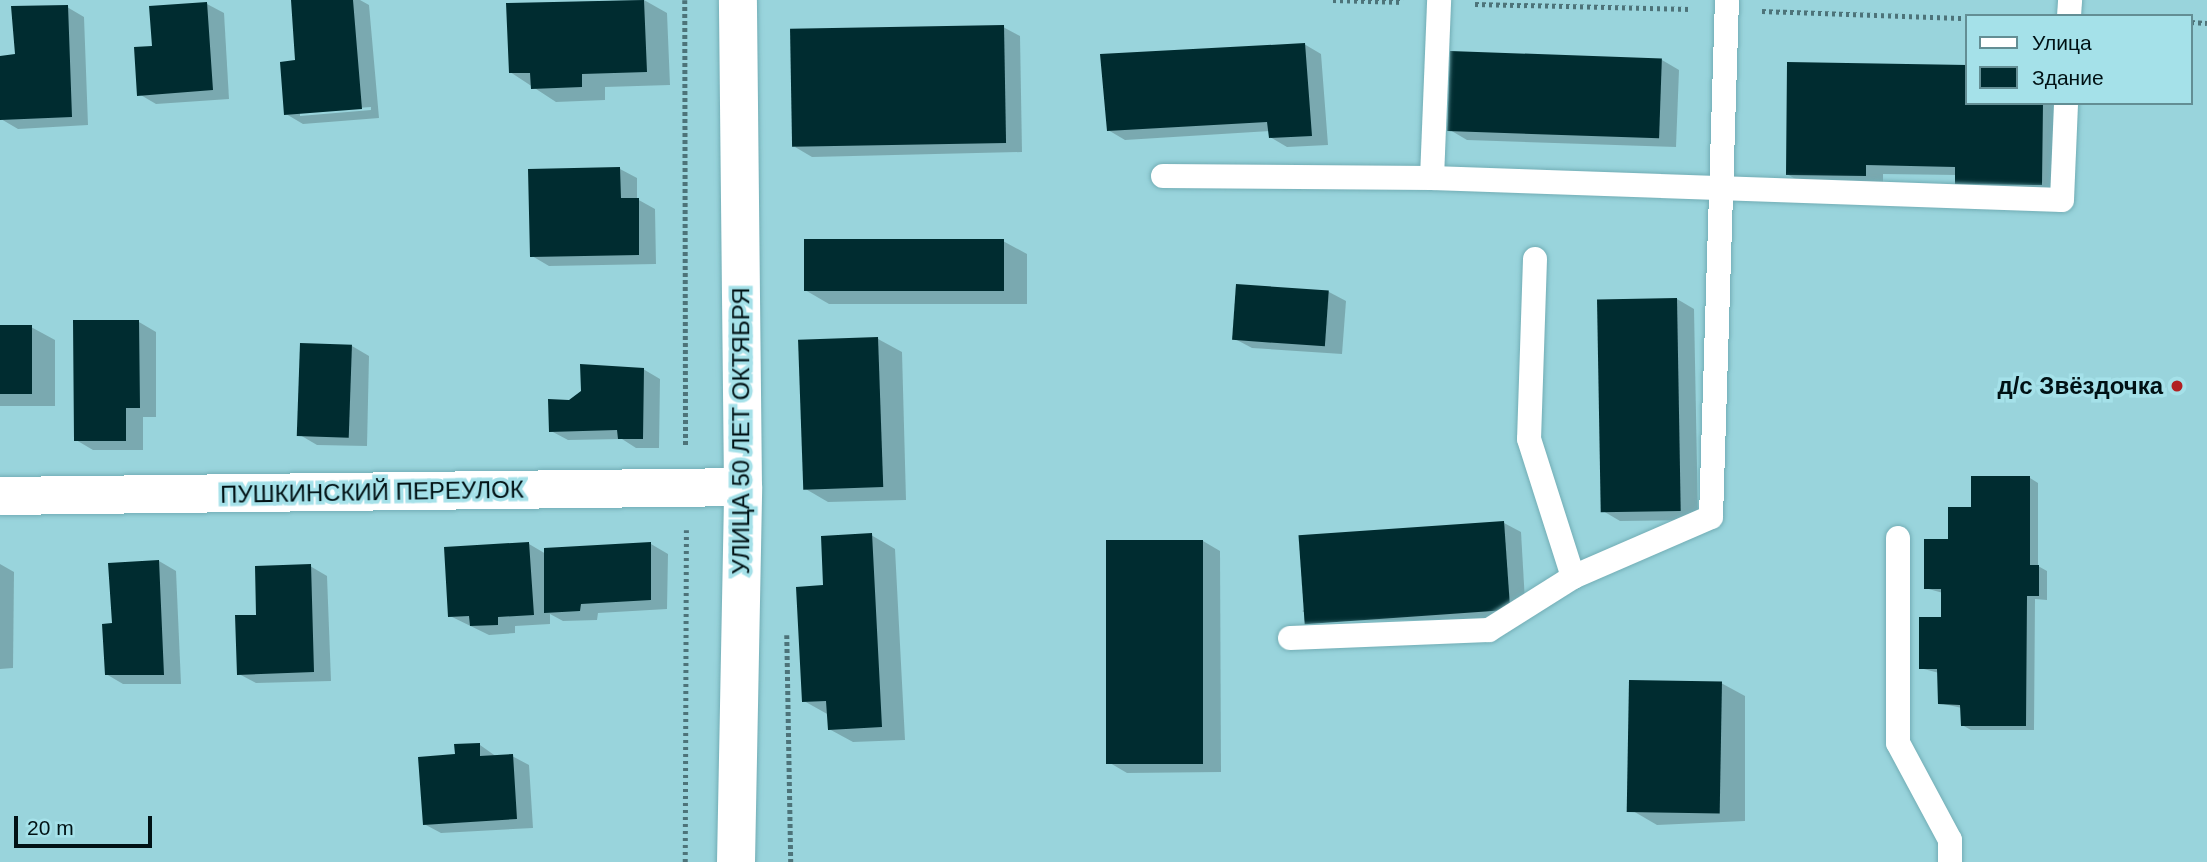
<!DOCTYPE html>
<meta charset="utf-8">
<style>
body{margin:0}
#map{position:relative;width:2207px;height:862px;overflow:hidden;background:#99d4dc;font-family:Helvetica,sans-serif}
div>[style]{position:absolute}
.shadow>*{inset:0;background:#0003}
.building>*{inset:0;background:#002c30;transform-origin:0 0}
.path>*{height:4.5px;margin-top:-2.25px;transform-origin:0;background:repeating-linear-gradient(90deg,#4d7379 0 3.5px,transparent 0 7px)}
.roads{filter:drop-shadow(0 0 2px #72adb5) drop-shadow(0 0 2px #72adb5)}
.service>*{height:24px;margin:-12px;padding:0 12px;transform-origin:12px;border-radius:12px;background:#fff}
.minor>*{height:38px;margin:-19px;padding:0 19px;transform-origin:19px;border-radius:19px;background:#fff}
.tertiary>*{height:38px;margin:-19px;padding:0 19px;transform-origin:19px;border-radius:19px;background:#fff}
.dots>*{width:19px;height:19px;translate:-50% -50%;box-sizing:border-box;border:4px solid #a5e1e9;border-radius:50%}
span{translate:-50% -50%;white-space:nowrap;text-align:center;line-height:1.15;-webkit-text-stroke:7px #a5e1e9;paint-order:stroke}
.poi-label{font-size:24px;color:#001114;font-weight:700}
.right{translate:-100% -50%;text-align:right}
.street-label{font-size:24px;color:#001114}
.legend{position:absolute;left:1965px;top:14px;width:228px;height:91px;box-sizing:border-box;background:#a5e1e9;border:2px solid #638e94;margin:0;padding:9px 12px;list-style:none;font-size:21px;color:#001114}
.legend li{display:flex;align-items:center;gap:14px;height:35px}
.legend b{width:35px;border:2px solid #638e94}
.scale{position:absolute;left:14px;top:816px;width:138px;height:32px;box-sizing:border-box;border:4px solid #001114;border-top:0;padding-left:9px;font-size:21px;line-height:24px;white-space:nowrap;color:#001114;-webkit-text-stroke:5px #a5e1e9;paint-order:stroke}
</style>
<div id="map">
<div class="shadow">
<i style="clip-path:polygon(evenodd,292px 0,360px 0,369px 5px,379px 118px,303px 124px,286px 114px,297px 62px,292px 0,371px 107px,371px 110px,300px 116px,300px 112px,371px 107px)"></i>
<i style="clip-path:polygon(644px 0,667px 13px,670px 85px,605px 87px,605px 100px,556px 102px,510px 72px,508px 4px)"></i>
<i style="clip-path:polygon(207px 4px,224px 13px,229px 99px,156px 104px,139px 94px)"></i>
<i style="clip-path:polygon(67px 7px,84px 17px,88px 125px,18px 129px,1px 119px,0 58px,17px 55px)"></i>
<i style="clip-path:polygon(1003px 27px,1020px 36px,1022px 152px,812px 157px,795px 147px)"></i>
<i style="clip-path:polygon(1304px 44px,1321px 54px,1328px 145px,1287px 147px,1270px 137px,1270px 131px,1125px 140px,1108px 130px)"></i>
<i style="clip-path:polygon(1662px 60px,1679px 70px,1676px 147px,1467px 140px,1450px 130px)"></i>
<i style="clip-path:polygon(1789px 64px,1967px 67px,1967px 103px,2060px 103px,2059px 193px,1973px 192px,1956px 183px,1957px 175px,1883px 174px,1883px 185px,1804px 184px,1787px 174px)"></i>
<i style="clip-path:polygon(620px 169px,637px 178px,637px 199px,655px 209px,656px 264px,549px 266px,532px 256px)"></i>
<i style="clip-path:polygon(1003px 241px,1027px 254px,1027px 304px,829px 304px,805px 290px)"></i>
<i style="clip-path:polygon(1329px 292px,1346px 301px,1342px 354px,1252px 348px,1235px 339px)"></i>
<i style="clip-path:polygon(1677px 299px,1694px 309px,1698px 520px,1620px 521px,1603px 511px)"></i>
<i style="clip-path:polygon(139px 322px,156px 332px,156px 417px,143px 417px,143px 450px,93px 450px,76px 440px)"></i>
<i style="clip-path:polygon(0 327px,31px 327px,55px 340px,55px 406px,0 406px,0 461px)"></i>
<i style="clip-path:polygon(878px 339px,902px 352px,906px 500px,828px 502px,804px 488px)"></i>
<i style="clip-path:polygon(352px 346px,369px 356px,367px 446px,317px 445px,300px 435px)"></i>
<i style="clip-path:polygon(643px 369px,660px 379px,659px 448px,636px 448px,622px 439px,568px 440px,551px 431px,570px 401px)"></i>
<i style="clip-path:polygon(2030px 478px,2038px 483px,2038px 566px,2047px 571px,2047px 600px,2035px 599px,2034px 730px,1971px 730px,1962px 725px,1962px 708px,1939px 703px,1939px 673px,1920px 668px,1943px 619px,1943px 593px,1925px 588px,1949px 541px,1973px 509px)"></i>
<i style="clip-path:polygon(1504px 523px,1521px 532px,1526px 619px,1319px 621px,1302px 611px)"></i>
<i style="clip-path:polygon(871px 535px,895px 549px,905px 740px,853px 742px,829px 729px,829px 715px,804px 701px,825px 587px)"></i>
<i style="clip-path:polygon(1203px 541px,1220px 551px,1221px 772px,1127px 773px,1110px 763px)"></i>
<i style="clip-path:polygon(529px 544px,546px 554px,651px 544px,668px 554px,667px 609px,598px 613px,597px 620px,563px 621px,550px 614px,550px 624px,515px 626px,515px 633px,489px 635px,450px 616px)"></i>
<i style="clip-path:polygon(159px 561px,176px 571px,181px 684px,123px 684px,106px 674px,114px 624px)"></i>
<i style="clip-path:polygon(0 564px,14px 572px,13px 668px,0 669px)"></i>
<i style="clip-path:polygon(310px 566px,327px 576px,331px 681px,256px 683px,239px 674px,258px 617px)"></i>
<i style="clip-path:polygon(1721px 683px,1745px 696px,1745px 821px,1657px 825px,1633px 811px)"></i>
<i style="clip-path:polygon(480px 745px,497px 757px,512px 756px,529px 765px,533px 828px,441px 833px,424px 824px,457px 756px)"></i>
</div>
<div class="building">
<i style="clip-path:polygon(291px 0,353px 0,362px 109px,284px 115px,280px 62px,295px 60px)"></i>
<i style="clip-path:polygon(644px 0,647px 72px,582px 74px,582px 87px,531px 89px,530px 73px,509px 73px,506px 3px)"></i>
<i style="clip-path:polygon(207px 2px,213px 90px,137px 96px,134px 47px,152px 46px,149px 6px)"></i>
<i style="clip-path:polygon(68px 5px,72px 117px,0 120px,0 56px,15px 54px,11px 6px)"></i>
<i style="left:1004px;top:25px;width:118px;height:214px;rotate:89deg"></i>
<i style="clip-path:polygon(1305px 43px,1312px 136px,1269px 138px,1267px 122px,1107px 131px,1100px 54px)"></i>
<i style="left:1450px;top:51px;width:212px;height:80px;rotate:2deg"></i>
<i style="clip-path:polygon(1787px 62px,1967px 65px,1967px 103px,2043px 103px,2042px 185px,1955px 184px,1955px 167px,1866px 165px,1866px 176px,1786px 175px)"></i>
<i style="clip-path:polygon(620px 167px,621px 198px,639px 198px,639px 255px,530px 257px,528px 169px)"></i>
<i style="left:804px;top:239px;width:200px;height:52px"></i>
<i style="left:1236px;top:284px;width:93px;height:56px;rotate:4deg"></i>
<i style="left:1677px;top:298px;width:213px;height:80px;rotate:89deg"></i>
<i style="clip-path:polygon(73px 320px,139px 320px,140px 408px,126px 408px,126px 441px,74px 441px)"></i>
<i style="left:0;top:325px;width:32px;height:69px"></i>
<i style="left:878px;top:337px;width:150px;height:80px;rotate:88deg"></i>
<i style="left:300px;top:343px;width:52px;height:93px;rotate:2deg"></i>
<i style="clip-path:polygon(580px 364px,644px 368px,643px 439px,618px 439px,617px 430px,549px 432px,548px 399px,569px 400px,581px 391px)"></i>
<i style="clip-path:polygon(1971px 476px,2030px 476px,2030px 565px,2039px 565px,2039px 596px,2027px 596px,2026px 726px,1961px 726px,1960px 705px,1938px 704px,1937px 669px,1919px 669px,1919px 617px,1941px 617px,1941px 589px,1924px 589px,1924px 539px,1948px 539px,1948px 507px,1971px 507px)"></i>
<i style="left:1504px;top:521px;width:89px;height:206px;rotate:86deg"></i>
<i style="clip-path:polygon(872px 533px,882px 727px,828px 730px,826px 701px,802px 702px,796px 587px,823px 585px,821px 536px)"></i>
<i style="left:1106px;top:540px;width:97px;height:224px"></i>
<i style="clip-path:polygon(529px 542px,534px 615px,498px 617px,498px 625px,470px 626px,469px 616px,448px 617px,444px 547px)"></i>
<i style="clip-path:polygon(651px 542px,651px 600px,581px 604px,580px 611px,544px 613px,544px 548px)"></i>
<i style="clip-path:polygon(159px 560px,164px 675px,105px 675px,102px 624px,112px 623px,108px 563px)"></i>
<i style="clip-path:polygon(311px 564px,314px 672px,237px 675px,235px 615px,256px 615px,255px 566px)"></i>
<i style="left:1629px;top:680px;width:93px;height:132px;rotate:1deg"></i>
<i style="clip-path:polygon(480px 743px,480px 756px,513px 754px,517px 819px,423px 825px,418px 757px,455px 754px,454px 744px)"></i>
</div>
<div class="path">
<i style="left:685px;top:0;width:445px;rotate:89.9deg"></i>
<i style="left:1333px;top:0;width:70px;rotate:1.6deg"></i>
<i style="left:1475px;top:4px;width:215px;rotate:1.3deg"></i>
<i style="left:1762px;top:11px;width:205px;rotate:2deg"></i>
<i style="left:2191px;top:22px;width:16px;rotate:4deg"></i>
<i style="left:787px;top:635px;width:227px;rotate:89deg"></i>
<i style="left:685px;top:862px;width:332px;rotate:-89.8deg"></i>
</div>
<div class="roads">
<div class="service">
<i style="left:2069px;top:16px;width:16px;rotate:-86deg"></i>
<i style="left:1163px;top:176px;width:269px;rotate:0.4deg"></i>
<i style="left:1432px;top:178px;width:630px;rotate:2deg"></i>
<i style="left:2062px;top:200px;width:97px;rotate:-87.6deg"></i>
<i style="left:1432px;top:178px;width:178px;rotate:-87.7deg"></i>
<i style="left:1535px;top:259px;width:180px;rotate:91.9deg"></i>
<i style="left:1529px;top:439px;width:145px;rotate:72.3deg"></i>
<i style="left:1898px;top:538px;width:205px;rotate:90deg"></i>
<i style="left:1898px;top:743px;width:110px;rotate:61.8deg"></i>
<i style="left:1950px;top:840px;width:22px;rotate:90deg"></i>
<i style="left:1290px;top:638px;width:199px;rotate:-2.3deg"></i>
<i style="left:1489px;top:630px;width:99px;rotate:-32.2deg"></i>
<i style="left:1573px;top:577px;width:150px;rotate:-23.5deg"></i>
<i style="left:1711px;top:517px;width:517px;rotate:-88.23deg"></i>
</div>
<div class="minor">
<i style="left:0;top:496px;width:743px;rotate:-0.69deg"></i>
</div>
<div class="tertiary">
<i style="left:736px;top:862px;width:375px;rotate:-88.9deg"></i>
<i style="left:743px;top:487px;width:487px;rotate:-90.6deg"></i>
</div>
</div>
<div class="dots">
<i style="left:2177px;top:386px;background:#b12022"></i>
</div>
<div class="poi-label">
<span class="right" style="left:2163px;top:386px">д/с Звёздочка</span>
</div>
<div class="street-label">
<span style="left:741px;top:431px;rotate:-90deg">УЛИЦА 50 ЛЕТ ОКТЯБРЯ</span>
<span style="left:372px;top:492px;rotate:-1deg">ПУШКИНСКИЙ ПЕРЕУЛОК</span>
</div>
<ul class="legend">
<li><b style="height:9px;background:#fff"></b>Улица</li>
<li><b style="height:19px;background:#002c30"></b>Здание</li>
</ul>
<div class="scale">20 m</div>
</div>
